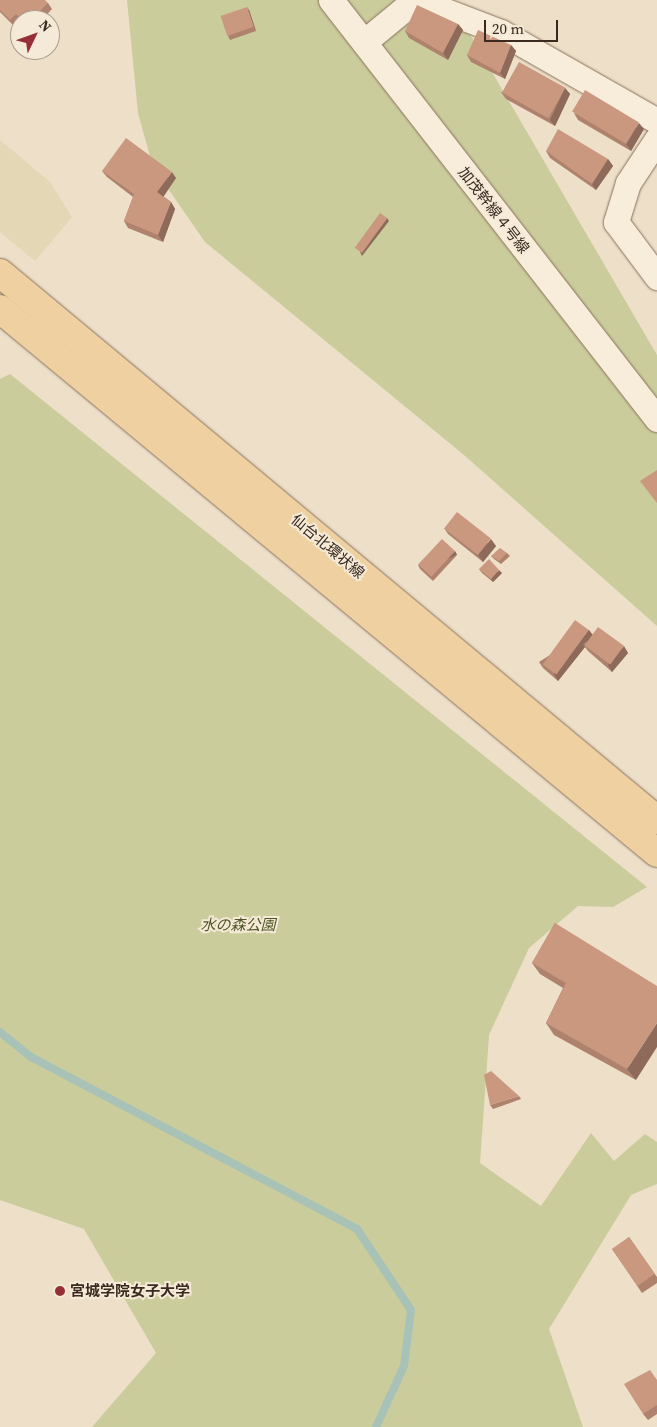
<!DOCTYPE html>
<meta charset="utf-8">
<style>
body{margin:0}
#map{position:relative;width:657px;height:1427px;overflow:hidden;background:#eddfc8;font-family:"Source Serif 4","Noto Sans JP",serif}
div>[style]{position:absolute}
.farmland>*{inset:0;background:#e3d7b5}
.green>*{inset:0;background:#cacc9b}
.stream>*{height:8px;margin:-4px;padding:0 4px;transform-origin:4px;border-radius:4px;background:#a8c2b8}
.roads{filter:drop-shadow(0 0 1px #89715d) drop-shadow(0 0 1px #89715d)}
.minor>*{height:25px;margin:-12.5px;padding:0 12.5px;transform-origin:12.5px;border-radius:12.5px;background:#f8eddb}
.primary>*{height:28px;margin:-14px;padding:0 14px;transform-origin:14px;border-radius:14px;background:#efd0a1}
.wall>*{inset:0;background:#ae826d}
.shaded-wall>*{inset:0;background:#8d6a59;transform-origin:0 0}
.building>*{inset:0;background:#ca977f;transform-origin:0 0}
.dots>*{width:14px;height:14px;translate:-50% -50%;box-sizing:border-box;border:2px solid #f5ead7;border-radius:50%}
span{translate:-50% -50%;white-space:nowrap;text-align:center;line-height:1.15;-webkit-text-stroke:4px #f5ead7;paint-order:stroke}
.street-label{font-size:15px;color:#3a2a20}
.park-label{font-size:15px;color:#4e5627;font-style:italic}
.poi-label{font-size:15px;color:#3a2a20;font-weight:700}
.left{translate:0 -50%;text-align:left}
.north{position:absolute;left:10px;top:10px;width:50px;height:50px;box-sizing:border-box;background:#f5ead7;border:1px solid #aa9d8e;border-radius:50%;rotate:48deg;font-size:14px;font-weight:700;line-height:20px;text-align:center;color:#3a2a20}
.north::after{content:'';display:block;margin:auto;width:18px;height:22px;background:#962f38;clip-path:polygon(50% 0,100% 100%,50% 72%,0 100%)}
.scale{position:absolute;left:484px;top:20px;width:74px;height:22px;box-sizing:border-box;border:2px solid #3a2a20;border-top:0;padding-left:6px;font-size:15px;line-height:18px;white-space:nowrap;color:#3a2a20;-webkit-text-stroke:4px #f5ead7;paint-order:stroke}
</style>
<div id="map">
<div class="farmland">
<i style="clip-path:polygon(0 140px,50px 182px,72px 217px,35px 261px,0 232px)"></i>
</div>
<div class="green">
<i style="clip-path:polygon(127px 0,450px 0,657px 355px,657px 626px,464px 455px,205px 242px,153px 167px,138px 113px)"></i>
<i style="clip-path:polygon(10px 374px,647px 887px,613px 907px,578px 906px,529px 948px,489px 1035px,480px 1163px,541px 1206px,591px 1133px,614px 1161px,645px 1134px,657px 1142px,657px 1184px,631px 1195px,549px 1329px,583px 1427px,92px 1427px,156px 1353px,84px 1229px,0 1200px,0 379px)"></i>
</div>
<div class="stream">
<i style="left:0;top:1032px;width:40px;rotate:39deg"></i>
<i style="left:31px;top:1057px;width:369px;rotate:27.8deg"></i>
<i style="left:357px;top:1229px;width:97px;rotate:56.3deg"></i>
<i style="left:411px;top:1310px;width:56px;rotate:97.1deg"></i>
<i style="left:404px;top:1366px;width:67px;rotate:114.7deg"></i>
</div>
<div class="roads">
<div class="minor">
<i style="left:331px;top:0;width:531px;rotate:52.12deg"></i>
<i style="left:417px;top:0;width:90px;rotate:20.9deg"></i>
<i style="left:501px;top:32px;width:180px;rotate:29.7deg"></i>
<i style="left:364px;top:42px;width:66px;rotate:-39.5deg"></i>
<i style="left:657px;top:139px;width:53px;rotate:123.4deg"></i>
<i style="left:628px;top:183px;width:41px;rotate:107.1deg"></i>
<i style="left:616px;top:222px;width:69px;rotate:53.3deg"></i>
</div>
<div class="primary">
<i style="left:0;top:273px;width:855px;rotate:39.78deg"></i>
<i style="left:0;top:309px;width:853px;rotate:39.62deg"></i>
</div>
</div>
<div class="wall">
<i style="clip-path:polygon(0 0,48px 3px,52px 9px,42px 20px,20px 20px,14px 26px,0 12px)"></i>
<i style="clip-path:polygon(249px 10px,256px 31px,230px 40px,228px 36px)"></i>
<i style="clip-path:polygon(458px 24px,463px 30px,448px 60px,409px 38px,405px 31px)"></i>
<i style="clip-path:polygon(511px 45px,516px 51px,505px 79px,471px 62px,467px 55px)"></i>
<i style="clip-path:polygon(565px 88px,570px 94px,555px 126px,506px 99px,501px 92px)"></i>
<i style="clip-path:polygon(574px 113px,644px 129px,631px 151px,578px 120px)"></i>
<i style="clip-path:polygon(546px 151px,608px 159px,613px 166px,596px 190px,550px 158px)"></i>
<i style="clip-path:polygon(102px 171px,176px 178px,163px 196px,171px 202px,175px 209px,163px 242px,128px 228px,124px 221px,133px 197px,107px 177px)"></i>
<i style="clip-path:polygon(444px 528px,496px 546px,483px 562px,448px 534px)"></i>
<i style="clip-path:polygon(455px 551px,457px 555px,433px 581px,420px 569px,418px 565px)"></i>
<i style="clip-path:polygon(507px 553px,510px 556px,501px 564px,494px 559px,491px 556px)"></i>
<i style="clip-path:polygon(479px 569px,502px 573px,493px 582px,482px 573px)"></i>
<i style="clip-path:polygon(589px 630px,592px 634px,628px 653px,612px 672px,588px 651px,585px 647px,558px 681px,543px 668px,539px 662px)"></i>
<i style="clip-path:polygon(555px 923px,636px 1080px,554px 1035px,546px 1023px,563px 988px,540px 974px,532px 963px)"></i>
<i style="clip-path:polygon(519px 1096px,521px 1099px,493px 1109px,490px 1105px)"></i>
<i style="clip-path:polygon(629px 1237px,657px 1277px,657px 1283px,642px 1293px,613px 1250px)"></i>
<i style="clip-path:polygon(657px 1380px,657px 1414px,648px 1420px,643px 1414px)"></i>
</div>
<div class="shaded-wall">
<i style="clip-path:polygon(247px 7px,249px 10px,256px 31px,254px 27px)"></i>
<i style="clip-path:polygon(458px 24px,463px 30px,448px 60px,443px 53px)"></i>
<i style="clip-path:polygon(511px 45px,516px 51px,505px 79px,500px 73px)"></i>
<i style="clip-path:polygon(565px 88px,570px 94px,555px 126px,550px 120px)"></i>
<i style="clip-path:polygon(639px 123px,644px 129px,631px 151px,626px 144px)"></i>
<i style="clip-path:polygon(608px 159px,613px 166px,596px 190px,592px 184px)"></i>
<i style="clip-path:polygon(172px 172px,176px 178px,162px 199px,157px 192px)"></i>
<i style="clip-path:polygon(171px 202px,175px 209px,163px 242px,158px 235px)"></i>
<i style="clip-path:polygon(387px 218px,389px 221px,362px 256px,360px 252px)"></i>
<i style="clip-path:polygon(491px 539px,496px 546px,483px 562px,478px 555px)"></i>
<i style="left:455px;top:551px;width:4px;height:35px;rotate:63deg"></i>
<i style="clip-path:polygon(499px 570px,502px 573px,493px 582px,491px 579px)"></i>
<i style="clip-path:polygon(589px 630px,594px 637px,583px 644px,585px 647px,558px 681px,554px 674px)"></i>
<i style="clip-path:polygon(624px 646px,628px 653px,612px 672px,608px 665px)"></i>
<i style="clip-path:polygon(657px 1023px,657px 1047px,636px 1080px,627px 1069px)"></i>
</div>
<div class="building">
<i style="clip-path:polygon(0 0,45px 0,48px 3px,31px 20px,22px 20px,16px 14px,10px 20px,0 10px)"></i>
<i style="clip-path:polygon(417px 5px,458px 24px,443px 53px,405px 31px)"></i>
<i style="left:247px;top:7px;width:21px;height:28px;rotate:71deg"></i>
<i style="clip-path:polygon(478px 30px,511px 45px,500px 73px,467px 55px)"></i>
<i style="left:519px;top:62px;width:53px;height:35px;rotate:29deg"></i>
<i style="left:585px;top:90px;width:63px;height:25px;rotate:31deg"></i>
<i style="clip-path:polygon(558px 129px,608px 159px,592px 184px,546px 151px)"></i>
<i style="clip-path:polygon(126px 138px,172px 172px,157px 192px,171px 202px,158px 235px,124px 221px,134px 194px,102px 171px)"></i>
<i style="left:380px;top:213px;width:9px;height:43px;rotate:36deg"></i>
<i style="clip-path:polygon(657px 470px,657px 503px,640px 481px)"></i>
<i style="left:457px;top:512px;width:43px;height:21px;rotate:38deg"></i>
<i style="left:442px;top:539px;width:18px;height:35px;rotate:43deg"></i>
<i style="clip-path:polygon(500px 548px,507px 553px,499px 561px,491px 556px)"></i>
<i style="clip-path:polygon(489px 559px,499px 570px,491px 579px,479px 569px)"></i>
<i style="left:575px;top:620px;width:17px;height:55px;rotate:36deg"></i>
<i style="left:598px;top:627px;width:32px;height:23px;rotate:36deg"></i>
<i style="clip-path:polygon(555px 923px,657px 986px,657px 1023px,627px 1069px,546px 1023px,566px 983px,532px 963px)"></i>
<i style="clip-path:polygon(491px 1071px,519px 1096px,490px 1105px,484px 1075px)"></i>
<i style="left:629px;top:1237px;width:45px;height:21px;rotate:55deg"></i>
<i style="clip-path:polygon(650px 1370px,657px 1380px,657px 1405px,643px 1414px,624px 1384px)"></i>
</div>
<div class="dots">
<i style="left:60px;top:1291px;background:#962f38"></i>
</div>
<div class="street-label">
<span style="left:494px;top:210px;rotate:52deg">加茂幹線４号線</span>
<span style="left:328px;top:546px;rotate:40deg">仙台北環状線</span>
</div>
<div class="park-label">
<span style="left:238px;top:925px">水の森公園</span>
</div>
<div class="poi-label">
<span class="left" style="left:70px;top:1291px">宮城学院女子大学</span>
</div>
<div class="north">N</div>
<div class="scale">20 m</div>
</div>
